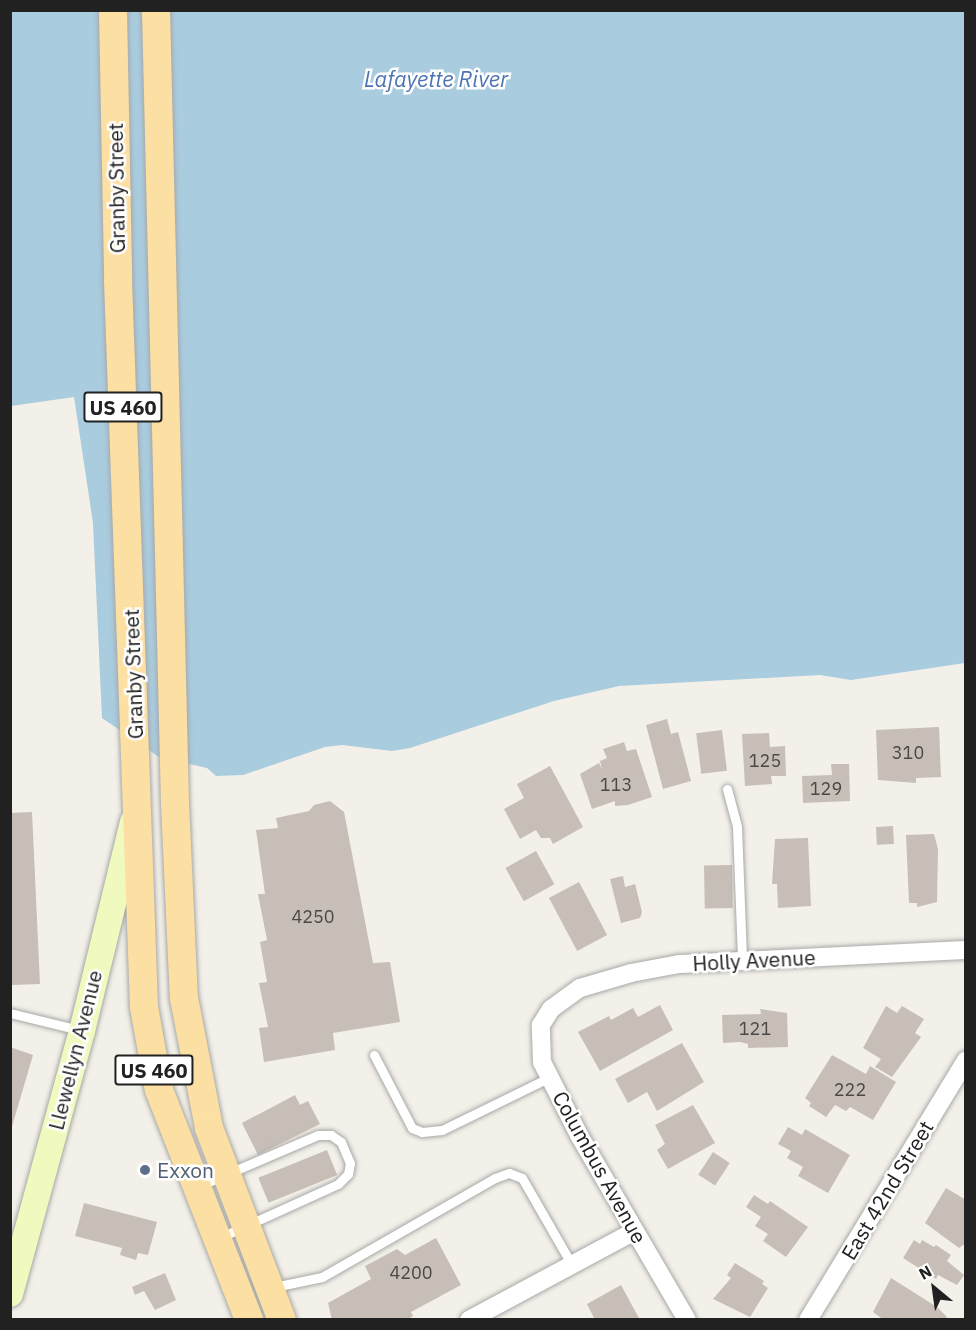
<!DOCTYPE html>
<style>
body{margin:0}
#map{position:relative;width:976px;height:1330px;overflow:hidden;background:#f2f0e8;font-family:"IBM Plex Sans",sans-serif}
div>[style]{position:absolute}
.water>*{inset:0;background:#a9ccdf}
.building>*{inset:0;background:#c7bfb7;transform-origin:0 0}
.roads{filter:drop-shadow(0 0 2px #a8a8a8) drop-shadow(0 0 2px #a8a8a8)}
.lane>*{height:9px;margin:-4.5px;padding:0 4.5px;transform-origin:4.5px;border-radius:4.5px;background:#fff}
.street>*{height:18px;margin:-9px;padding:0 9px;transform-origin:9px;border-radius:9px;background:#fff}
.secondary>*{height:26px;margin:-13px;padding:0 13px;transform-origin:13px;border-radius:13px;background:#f0fabe}
.primary>*{height:28px;margin:-14px;padding:0 14px;transform-origin:14px;border-radius:14px;background:#fce0a3}
.dots>*{width:16px;height:16px;translate:-50% -50%;box-sizing:border-box;border:3px solid #fff;border-radius:50%}
span{translate:-50% -50%;white-space:nowrap;text-align:center;line-height:1.15;-webkit-text-stroke:5px #fff;paint-order:stroke}
.number-label{font-size:18px;color:#4a4846}
.number-label span{-webkit-text-stroke-width:0}
.shield-label span{padding:2px 4px;background:#fff;border:2px solid;border-radius:4px;-webkit-text-stroke-width:0}
.shield-label{font-size:20px;color:#212121;font-weight:700}
.street-label{font-size:21px;color:#212121}
.service-label{font-size:21px;color:#4e5e75}
.left{translate:0 -50%;text-align:left}
.water-label{font-size:22px;color:#4c73b3;font-style:italic}
.frame{position:absolute;inset:0;border:12px solid #212121;pointer-events:none}
.north{position:absolute;left:904px;top:1258px;width:60px;height:60px;-webkit-text-stroke:4px #fff;paint-order:stroke;rotate:331deg;font-size:16px;font-weight:700;line-height:24px;text-align:center;color:#212121}
.north::after{content:'';display:block;margin:auto;width:21px;height:27px;background:#212121;clip-path:polygon(50% 0,100% 100%,50% 72%,0 100%)}
</style>
<div id="map">
<div class="water">
<i style="clip-path:polygon(10px 11px,965px 11px,965px 663px,851px 680px,820px 675px,619px 686px,554px 701px,410px 748px,392px 751px,342px 745px,325px 747px,243px 775px,216px 776px,207px 768px,159px 757px,102px 718px,93px 523px,74px 397px,11px 406px)"></i>
</div>
<div class="building">
<i style="clip-path:polygon(667px 719px,671px 734px,678px 732px,691px 781px,663px 789px,646px 725px)"></i>
<i style="clip-path:polygon(939px 727px,941px 777px,916px 778px,916px 783px,878px 780px,876px 730px)"></i>
<i style="left:722px;top:730px;width:41px;height:26px;rotate:83deg"></i>
<i style="clip-path:polygon(769px 733px,770px 747px,785px 746px,786px 776px,771px 776px,772px 784px,745px 786px,742px 734px)"></i>
<i style="clip-path:polygon(624px 742px,627px 751px,636px 749px,652px 797px,628px 805px,615px 806px,615px 801px,592px 809px,580px 774px,599px 763px,602px 769px,600px 761px,607px 758px,603px 749px)"></i>
<i style="clip-path:polygon(831px 764px,849px 764px,850px 801px,803px 803px,802px 776px,832px 775px)"></i>
<i style="clip-path:polygon(550px 766px,583px 827px,553px 844px,550px 838px,541px 838px,536px 830px,520px 839px,504px 809px,524px 798px,517px 784px)"></i>
<i style="clip-path:polygon(330px 801px,344px 812px,373px 963px,390px 962px,400px 1022px,333px 1033px,335px 1050px,264px 1062px,259px 1028px,268px 1027px,259px 983px,267px 982px,260px 942px,267px 940px,258px 894px,265px 894px,256px 830px,278px 828px,276px 818px,309px 811px,314px 805px)"></i>
<i style="clip-path:polygon(32px 812px,40px 984px,10px 985px,10px 813px)"></i>
<i style="left:893px;top:826px;width:18px;height:17px;rotate:87deg"></i>
<i style="clip-path:polygon(934px 834px,938px 849px,937px 902px,917px 907px,917px 903px,909px 903px,906px 835px)"></i>
<i style="clip-path:polygon(808px 838px,811px 906px,778px 908px,777px 884px,772px 884px,775px 839px)"></i>
<i style="left:536px;top:851px;width:38px;height:35px;rotate:61deg"></i>
<i style="left:732px;top:865px;width:43px;height:28px;rotate:89deg"></i>
<i style="clip-path:polygon(623px 876px,625px 887px,635px 884px,642px 912px,640px 918px,621px 923px,610px 879px)"></i>
<i style="left:579px;top:882px;width:60px;height:34px;rotate:62deg"></i>
<i style="clip-path:polygon(660px 1005px,673px 1030px,600px 1071px,578px 1032px,609px 1016px,611px 1020px,633px 1008px,638px 1017px)"></i>
<i style="clip-path:polygon(886px 1006px,897px 1013px,902px 1006px,924px 1019px,915px 1033px,921px 1037px,892px 1077px,875px 1067px,881px 1059px,863px 1048px)"></i>
<i style="clip-path:polygon(760px 1009px,787px 1013px,788px 1047px,748px 1048px,748px 1044px,740px 1042px,723px 1043px,722px 1015px,761px 1014px)"></i>
<i style="clip-path:polygon(682px 1043px,704px 1082px,657px 1111px,647px 1092px,628px 1103px,615px 1079px)"></i>
<i style="clip-path:polygon(10px 1047px,33px 1055px,11px 1130px,10px 1130px)"></i>
<i style="clip-path:polygon(832px 1055px,866px 1074px,870px 1066px,896px 1082px,873px 1120px,850px 1107px,846px 1111px,835px 1105px,826px 1117px,809px 1106px,811px 1103px,805px 1098px)"></i>
<i style="clip-path:polygon(295px 1095px,300px 1105px,308px 1101px,320px 1124px,258px 1155px,242px 1123px)"></i>
<i style="clip-path:polygon(693px 1105px,715px 1143px,668px 1169px,657px 1150px,665px 1144px,655px 1125px)"></i>
<i style="clip-path:polygon(788px 1127px,802px 1135px,805px 1129px,850px 1155px,828px 1193px,798px 1176px,803px 1167px,787px 1158px,791px 1151px,778px 1144px)"></i>
<i style="left:327px;top:1150px;width:27px;height:74px;rotate:68deg"></i>
<i style="left:713px;top:1152px;width:20px;height:27px;rotate:33deg"></i>
<i style="clip-path:polygon(946px 1188px,966px 1200px,966px 1243px,959px 1248px,925px 1223px)"></i>
<i style="clip-path:polygon(754px 1195px,768px 1204px,770px 1201px,808px 1227px,786px 1257px,763px 1241px,768px 1234px,755px 1226px,761px 1217px,746px 1207px)"></i>
<i style="clip-path:polygon(84px 1203px,157px 1222px,148px 1255px,138px 1253px,136px 1260px,120px 1255px,122px 1248px,75px 1236px)"></i>
<i style="clip-path:polygon(436px 1238px,461px 1285px,411px 1312px,413px 1316px,407px 1320px,332px 1320px,328px 1303px,371px 1279px,365px 1266px,397px 1249px,405px 1255px)"></i>
<i style="clip-path:polygon(914px 1240px,920px 1244px,922px 1240px,934px 1247px,936px 1245px,951px 1255px,947px 1261px,964px 1275px,957px 1285px,938px 1275px,936px 1279px,903px 1258px)"></i>
<i style="clip-path:polygon(735px 1263px,764px 1281px,762px 1284px,768px 1288px,750px 1317px,713px 1299px,731px 1278px,727px 1275px)"></i>
<i style="clip-path:polygon(165px 1273px,176px 1300px,155px 1310px,144px 1291px,135px 1295px,132px 1287px)"></i>
<i style="clip-path:polygon(891px 1278px,937px 1307px,947px 1317px,945px 1320px,884px 1320px,873px 1312px)"></i>
<i style="clip-path:polygon(621px 1285px,640px 1320px,595px 1320px,587px 1304px)"></i>
</div>
<div class="roads">
<div class="lane">
<i style="left:727px;top:789px;width:39px;rotate:75deg"></i>
<i style="left:737px;top:827px;width:133px;rotate:87.8deg"></i>
<i style="left:10px;top:1013px;width:72px;rotate:13.7deg"></i>
<i style="left:374px;top:1055px;width:82px;rotate:62.5deg"></i>
<i style="left:412px;top:1128px;width:11px;rotate:22deg"></i>
<i style="left:422px;top:1132px;width:20px;rotate:-6deg"></i>
<i style="left:442px;top:1130px;width:120px;rotate:-26.1deg"></i>
<i style="left:199px;top:1186px;width:129px;rotate:-23.2deg"></i>
<i style="left:318px;top:1135px;width:13px"></i>
<i style="left:331px;top:1135px;width:12px;rotate:35deg"></i>
<i style="left:341px;top:1142px;width:23px;rotate:67deg"></i>
<i style="left:350px;top:1163px;width:11px;rotate:100deg"></i>
<i style="left:348px;top:1174px;width:14px;rotate:135deg"></i>
<i style="left:338px;top:1184px;width:128px;rotate:155.6deg"></i>
<i style="left:274px;top:1287px;width:49px;rotate:-11.8deg"></i>
<i style="left:322px;top:1277px;width:199px;rotate:-29.8deg"></i>
<i style="left:495px;top:1178px;width:15px;rotate:-20deg"></i>
<i style="left:509px;top:1173px;width:14px;rotate:21deg"></i>
<i style="left:522px;top:1178px;width:100px;rotate:60.1deg"></i>
</div>
<div class="street">
<i style="left:469px;top:1320px;width:188px;rotate:-28.2deg"></i>
<i style="left:687px;top:1320px;width:214px;rotate:-120.3deg"></i>
<i style="left:579px;top:1135px;width:82px;rotate:-116.9deg"></i>
<i style="left:542px;top:1062px;width:37px;rotate:-92deg"></i>
<i style="left:541px;top:1025px;width:19px;rotate:-58deg"></i>
<i style="left:551px;top:1009px;width:36px;rotate:-36deg"></i>
<i style="left:580px;top:988px;width:53px;rotate:-16.4deg"></i>
<i style="left:631px;top:973px;width:49px;rotate:-10.6deg"></i>
<i style="left:679px;top:964px;width:287px;rotate:-2.8deg"></i>
<i style="left:808px;top:1320px;width:304px;rotate:-58.7deg"></i>
</div>
<div class="secondary">
<i style="left:10px;top:1294px;width:273px;rotate:-74.7deg"></i>
<i style="left:82px;top:1031px;width:215px;rotate:-76.3deg"></i>
</div>
<div class="primary">
<i style="left:113px;top:10px;width:271px;rotate:88.9deg"></i>
<i style="left:118px;top:281px;width:726px;rotate:87.95deg"></i>
<i style="left:144px;top:1007px;width:84px;rotate:79.8deg"></i>
<i style="left:159px;top:1090px;width:247px;rotate:68.6deg"></i>
<i style="left:156px;top:10px;width:793px;rotate:88.63deg"></i>
<i style="left:175px;top:803px;width:195px;rotate:87.4deg"></i>
<i style="left:184px;top:998px;width:132px;rotate:79.1deg"></i>
<i style="left:209px;top:1128px;width:205px;rotate:69.2deg"></i>
</div>
</div>
<div class="dots">
<i style="left:145px;top:1170px;background:#5c6f8a"></i>
</div>
<div class="number-label">
<span style="left:908px;top:753px">310</span>
<span style="left:765px;top:761px">125</span>
<span style="left:616px;top:785px">113</span>
<span style="left:826px;top:789px">129</span>
<span style="left:313px;top:917px">4250</span>
<span style="left:755px;top:1029px">121</span>
<span style="left:850px;top:1090px">222</span>
<span style="left:411px;top:1273px">4200</span>
</div>
<div class="shield-label">
<span style="left:123px;top:407px">US 460</span>
<span style="left:154px;top:1070px">US 460</span>
</div>
<div class="street-label">
<span style="left:116px;top:188px;rotate:-91deg">Granby Street</span>
<span style="left:133px;top:674px;rotate:-92deg">Granby Street</span>
<span style="left:754px;top:960px;rotate:-3deg">Holly Avenue</span>
<span style="left:75px;top:1050px;rotate:-76deg">Llewellyn Avenue</span>
<span style="left:600px;top:1167px;rotate:61deg">Columbus Avenue</span>
<span style="left:887px;top:1190px;rotate:-59deg">East 42nd Street</span>
</div>
<div class="service-label">
<span class="left" style="left:157px;top:1170px">Exxon</span>
</div>
<div class="water-label">
<span style="left:436px;top:79px">Lafayette River</span>
</div>
<div class="frame"></div>
<div class="north">N</div>
</div>
